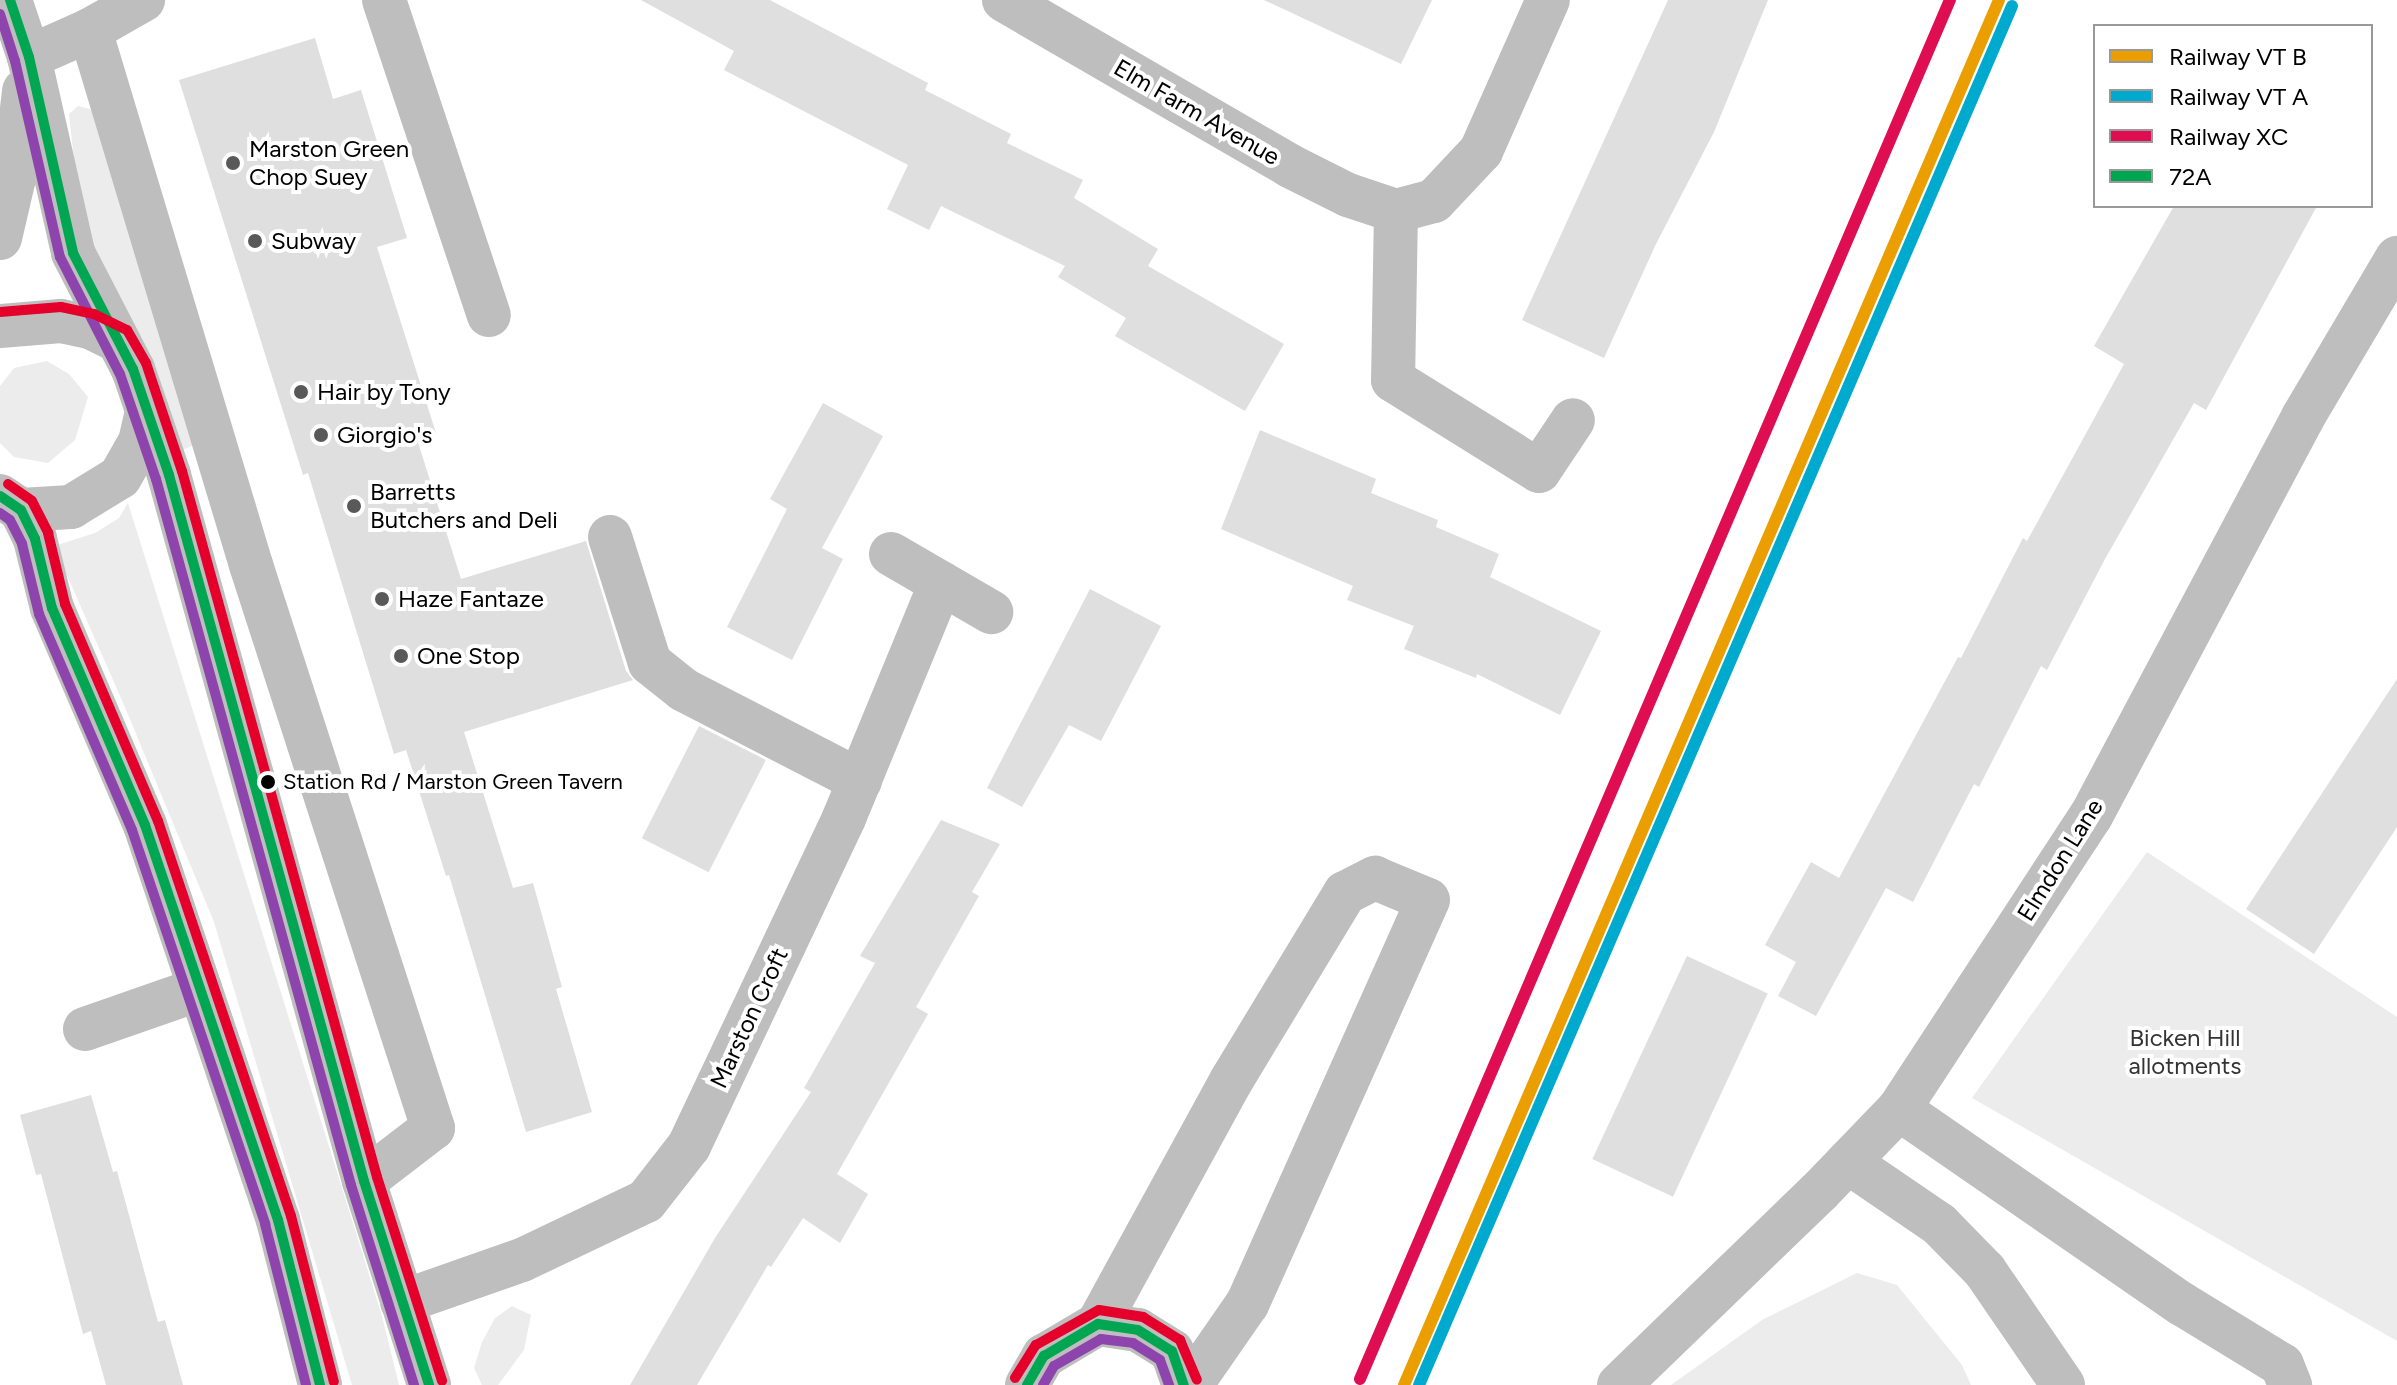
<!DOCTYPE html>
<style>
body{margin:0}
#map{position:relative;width:2397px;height:1385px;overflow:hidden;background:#fff;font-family:Figtree,sans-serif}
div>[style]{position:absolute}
.green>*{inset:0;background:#ececec}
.building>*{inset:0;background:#dfdfdf;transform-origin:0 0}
.minor>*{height:44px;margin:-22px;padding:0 22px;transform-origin:22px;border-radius:22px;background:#bebebe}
.bus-1>*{height:10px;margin:-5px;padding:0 5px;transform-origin:5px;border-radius:5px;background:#00a651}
.bus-2>*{height:10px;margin:-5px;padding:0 5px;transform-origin:5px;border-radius:5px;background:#8e44ad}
.bus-3>*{height:10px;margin:-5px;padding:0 5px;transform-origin:5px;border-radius:5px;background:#e4002b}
.rail-1>*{height:12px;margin:-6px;padding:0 6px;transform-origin:6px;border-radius:6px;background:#eb9e00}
.rail-2>*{height:12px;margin:-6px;padding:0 6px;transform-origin:6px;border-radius:6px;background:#00a9ce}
.rail-3>*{height:12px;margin:-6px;padding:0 6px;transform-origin:6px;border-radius:6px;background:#df0d52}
.dots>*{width:22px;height:22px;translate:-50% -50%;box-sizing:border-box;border:4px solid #fff;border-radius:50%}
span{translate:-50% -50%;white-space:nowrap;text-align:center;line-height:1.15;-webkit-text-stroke:8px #fff;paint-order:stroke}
.bus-label{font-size:22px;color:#000}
.left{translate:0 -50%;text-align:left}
.street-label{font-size:24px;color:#000}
.poi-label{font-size:24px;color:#000}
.park-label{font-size:24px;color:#333}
.legend{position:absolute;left:2093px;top:24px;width:280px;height:184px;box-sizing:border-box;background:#fff;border:2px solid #999;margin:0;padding:10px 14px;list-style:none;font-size:24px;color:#000}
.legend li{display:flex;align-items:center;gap:16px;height:40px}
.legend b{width:40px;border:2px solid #999}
</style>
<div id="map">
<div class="green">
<i style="clip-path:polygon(78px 106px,90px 109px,100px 121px,200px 442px,179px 452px,101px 279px,75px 169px,69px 114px)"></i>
<i style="clip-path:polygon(47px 361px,69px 374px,88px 397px,75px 440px,48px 463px,14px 457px,0 443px,0 386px,14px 368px)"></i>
<i style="clip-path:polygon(128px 503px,382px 1316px,399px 1385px,352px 1385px,214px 922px,124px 705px,54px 546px,95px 533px,119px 518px)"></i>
<i style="clip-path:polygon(2147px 852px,2397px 1017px,2397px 1341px,1972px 1098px)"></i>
<i style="clip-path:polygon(1857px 1273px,1897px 1285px,1962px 1365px,1971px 1385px,1671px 1385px,1762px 1320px)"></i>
<i style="clip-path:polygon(512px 1306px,531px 1315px,524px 1350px,498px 1385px,482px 1385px,474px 1368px,482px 1342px,495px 1318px)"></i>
</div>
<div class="building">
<i style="clip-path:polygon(641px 0,770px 0,928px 83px,925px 90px,1011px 134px,1007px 143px,1083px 180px,1074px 198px,1158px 249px,1148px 266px,1284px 344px,1245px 411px,1115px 336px,1126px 318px,1058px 277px,1065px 266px,941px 206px,929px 230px,887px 209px,908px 165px,724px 70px,734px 51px)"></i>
<i style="clip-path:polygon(1264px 0,1432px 0,1401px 64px)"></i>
<i style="clip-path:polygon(1668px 0,1768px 0,1714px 132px,1656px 244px,1604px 358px,1522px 320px)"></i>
<i style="clip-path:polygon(315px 38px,333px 99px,361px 90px,407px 238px,377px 247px,436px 433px,417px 439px,461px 579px,586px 541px,626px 671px,633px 680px,464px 732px,513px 888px,533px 883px,562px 987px,556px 989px,592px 1112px,526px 1132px,449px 875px,446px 876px,406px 750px,394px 754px,308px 473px,303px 475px,179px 80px)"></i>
<i style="clip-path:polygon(2174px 206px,2317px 206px,2206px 410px,2194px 403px,2105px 559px,2047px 670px,2041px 666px,1979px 787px,1974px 784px,1913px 902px,1886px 888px,1816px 1016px,1778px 996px,1796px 962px,1765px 945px,1811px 862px,1839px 878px,1958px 657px,1961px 658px,2023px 538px,2027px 541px,2124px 364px,2094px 346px)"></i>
<i style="clip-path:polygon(823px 403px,883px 436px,822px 548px,843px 559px,792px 660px,727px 627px,787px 509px,770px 499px)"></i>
<i style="clip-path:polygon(1260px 430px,1376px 479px,1371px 493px,1438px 520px,1436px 527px,1499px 554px,1490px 577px,1601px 631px,1560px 715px,1477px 674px,1476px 678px,1404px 649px,1414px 626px,1347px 600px,1353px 586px,1221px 529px)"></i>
<i style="clip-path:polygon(1090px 589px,1161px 626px,1101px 741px,1069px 725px,1022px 807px,987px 788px)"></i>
<i style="clip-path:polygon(2397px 679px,2397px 827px,2314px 954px,2246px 909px)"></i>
<i style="left:699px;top:726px;width:75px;height:126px;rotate:27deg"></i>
<i style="clip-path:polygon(941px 820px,1000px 844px,972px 892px,979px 896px,916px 1007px,928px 1014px,837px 1174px,868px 1194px,840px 1243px,803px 1218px,771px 1267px,768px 1265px,697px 1385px,630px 1385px,715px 1238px,811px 1092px,804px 1088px,875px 963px,860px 956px)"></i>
<i style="left:1687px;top:956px;width:89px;height:224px;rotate:25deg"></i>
<i style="clip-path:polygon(91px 1095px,113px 1172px,117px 1171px,158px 1322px,165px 1320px,183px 1385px,106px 1385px,91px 1331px,83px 1334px,41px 1174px,36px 1175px,20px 1115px)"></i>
</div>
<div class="minor">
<i style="left:10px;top:0;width:60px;rotate:71.6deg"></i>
<i style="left:29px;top:57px;width:201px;rotate:77.3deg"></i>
<i style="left:73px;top:253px;width:131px;rotate:62.7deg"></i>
<i style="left:133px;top:369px;width:112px;rotate:71.2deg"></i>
<i style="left:169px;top:475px;width:732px;rotate:74.56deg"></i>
<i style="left:364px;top:1181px;width:214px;rotate:72.3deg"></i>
<i style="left:384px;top:0;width:332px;rotate:71.6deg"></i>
<i style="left:1004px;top:0;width:331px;rotate:30.1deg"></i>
<i style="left:1290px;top:166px;width:65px;rotate:26.6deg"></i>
<i style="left:1348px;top:195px;width:51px;rotate:18.4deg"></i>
<i style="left:1396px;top:211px;width:169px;rotate:91deg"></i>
<i style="left:1393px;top:380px;width:172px;rotate:31.9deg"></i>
<i style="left:1539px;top:471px;width:61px;rotate:-56.3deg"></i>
<i style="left:90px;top:30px;width:559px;rotate:73.25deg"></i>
<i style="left:251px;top:565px;width:592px;rotate:72.09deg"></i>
<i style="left:433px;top:1128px;width:87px;rotate:142.5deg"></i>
<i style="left:29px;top:57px;width:67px;rotate:-23.9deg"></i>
<i style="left:90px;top:30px;width:61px;rotate:-29.5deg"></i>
<i style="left:1396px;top:211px;width:39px;rotate:-15deg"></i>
<i style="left:1434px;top:201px;width:69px;rotate:-46.8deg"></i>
<i style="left:1481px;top:151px;width:165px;rotate:-66.1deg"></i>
<i style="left:0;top:238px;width:62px;rotate:-76.9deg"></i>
<i style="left:14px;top:178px;width:88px;rotate:-83.4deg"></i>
<i style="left:0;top:326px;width:61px;rotate:-4.7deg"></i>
<i style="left:61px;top:321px;width:30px;rotate:12deg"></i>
<i style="left:90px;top:327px;width:30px;rotate:26deg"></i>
<i style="left:0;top:496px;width:25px;rotate:34deg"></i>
<i style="left:21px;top:510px;width:32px;rotate:64deg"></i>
<i style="left:35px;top:539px;width:71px;rotate:76.2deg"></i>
<i style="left:52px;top:608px;width:236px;rotate:66.8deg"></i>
<i style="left:145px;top:825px;width:417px;rotate:71.4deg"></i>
<i style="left:278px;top:1220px;width:170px;rotate:75.7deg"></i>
<i style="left:21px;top:510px;width:50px;rotate:-3.4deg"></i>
<i style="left:71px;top:507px;width:57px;rotate:-31.5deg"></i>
<i style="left:120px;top:477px;width:40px;rotate:-60.3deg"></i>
<i style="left:140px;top:442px;width:32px;rotate:-77deg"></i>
<i style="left:610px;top:537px;width:132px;rotate:72.4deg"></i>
<i style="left:650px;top:663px;width:43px;rotate:38.5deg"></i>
<i style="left:684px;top:690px;width:198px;rotate:27.3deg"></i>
<i style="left:891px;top:554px;width:116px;rotate:30.1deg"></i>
<i style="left:85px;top:1029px;width:122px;rotate:-19.2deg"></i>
<i style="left:1899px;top:1109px;width:344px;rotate:34.6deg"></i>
<i style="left:2182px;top:1304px;width:117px;rotate:31.4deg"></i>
<i style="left:2282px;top:1365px;width:22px;rotate:68deg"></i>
<i style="left:1848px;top:1162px;width:110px;rotate:34.3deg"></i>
<i style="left:1939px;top:1224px;width:66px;rotate:45.6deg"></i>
<i style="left:1985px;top:1271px;width:138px;rotate:55.6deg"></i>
<i style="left:402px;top:1302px;width:127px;rotate:-19.3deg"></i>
<i style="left:522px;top:1260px;width:137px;rotate:-25.4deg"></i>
<i style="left:646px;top:1201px;width:70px;rotate:-52deg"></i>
<i style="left:689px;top:1146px;width:363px;rotate:-64.7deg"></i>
<i style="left:844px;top:818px;width:254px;rotate:-67.6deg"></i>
<i style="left:1098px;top:1324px;width:277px;rotate:-61.3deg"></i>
<i style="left:1231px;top:1081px;width:220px;rotate:-58.8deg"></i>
<i style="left:1345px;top:893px;width:34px;rotate:-27deg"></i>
<i style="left:1375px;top:878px;width:57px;rotate:22.5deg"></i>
<i style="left:1428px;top:900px;width:443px;rotate:114.1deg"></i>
<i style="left:1247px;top:1304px;width:98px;rotate:124.7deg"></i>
<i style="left:1027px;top:1385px;width:34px;rotate:-60deg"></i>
<i style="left:1044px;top:1356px;width:63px;rotate:-30.7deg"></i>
<i style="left:1098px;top:1324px;width:40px;rotate:8.5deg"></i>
<i style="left:1138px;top:1330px;width:40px;rotate:32deg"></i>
<i style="left:1172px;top:1351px;width:36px;rotate:71deg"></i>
<i style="left:1619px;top:1385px;width:278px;rotate:-44deg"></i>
<i style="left:1819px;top:1192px;width:115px;rotate:-46.1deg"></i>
<i style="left:1899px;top:1109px;width:350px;rotate:-56.8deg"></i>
<i style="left:2091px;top:816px;width:452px;rotate:-62deg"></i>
<i style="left:2303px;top:417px;width:185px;rotate:-59.4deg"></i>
</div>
<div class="bus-1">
<i style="left:10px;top:0;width:60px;rotate:71.6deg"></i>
<i style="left:29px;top:57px;width:201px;rotate:77.3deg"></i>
<i style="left:73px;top:253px;width:131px;rotate:62.7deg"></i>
<i style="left:133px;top:369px;width:112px;rotate:71.2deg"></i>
<i style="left:169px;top:475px;width:732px;rotate:74.56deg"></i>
<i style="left:364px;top:1181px;width:214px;rotate:72.3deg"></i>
<i style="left:0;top:496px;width:25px;rotate:34deg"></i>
<i style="left:21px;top:510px;width:32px;rotate:64deg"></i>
<i style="left:35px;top:539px;width:71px;rotate:76.2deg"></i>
<i style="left:52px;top:608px;width:236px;rotate:66.8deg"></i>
<i style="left:145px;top:825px;width:417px;rotate:71.4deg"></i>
<i style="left:278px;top:1220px;width:170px;rotate:75.7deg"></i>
<i style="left:1027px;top:1385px;width:34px;rotate:-60deg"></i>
<i style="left:1044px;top:1356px;width:63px;rotate:-30.7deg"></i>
<i style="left:1098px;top:1324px;width:40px;rotate:8.5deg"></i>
<i style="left:1138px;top:1330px;width:40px;rotate:32deg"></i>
<i style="left:1172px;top:1351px;width:36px;rotate:71deg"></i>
</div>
<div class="bus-2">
<i style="left:0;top:14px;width:49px;rotate:72.3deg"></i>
<i style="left:15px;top:61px;width:201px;rotate:77.1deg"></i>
<i style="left:60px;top:257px;width:131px;rotate:62.9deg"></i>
<i style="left:120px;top:374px;width:111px;rotate:71.1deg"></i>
<i style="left:156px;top:479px;width:732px;rotate:74.56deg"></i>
<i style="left:351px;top:1185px;width:210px;rotate:72.5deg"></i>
<i style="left:0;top:513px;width:12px;rotate:35deg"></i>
<i style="left:10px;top:520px;width:27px;rotate:63deg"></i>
<i style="left:22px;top:544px;width:72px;rotate:76.3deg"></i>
<i style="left:39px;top:614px;width:235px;rotate:66.7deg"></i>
<i style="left:132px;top:830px;width:416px;rotate:71.3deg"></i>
<i style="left:265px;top:1224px;width:166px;rotate:75.7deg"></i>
<i style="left:1043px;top:1385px;width:22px;rotate:-60deg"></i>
<i style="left:1054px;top:1366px;width:54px;rotate:-29.9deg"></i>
<i style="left:1101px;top:1339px;width:32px;rotate:7deg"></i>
<i style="left:1133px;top:1343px;width:32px;rotate:32deg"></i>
<i style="left:1160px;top:1360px;width:27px;rotate:70deg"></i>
</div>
<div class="bus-3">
<i style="left:0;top:312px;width:61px;rotate:-4.7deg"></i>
<i style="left:61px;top:307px;width:34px;rotate:12deg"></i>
<i style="left:94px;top:314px;width:37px;rotate:26deg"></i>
<i style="left:127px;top:330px;width:38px;rotate:60deg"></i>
<i style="left:146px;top:363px;width:114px;rotate:71.6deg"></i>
<i style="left:182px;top:471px;width:732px;rotate:74.56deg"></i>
<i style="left:377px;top:1177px;width:214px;rotate:72.3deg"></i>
<i style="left:8px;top:484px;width:29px;rotate:35deg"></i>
<i style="left:32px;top:501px;width:36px;rotate:63deg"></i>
<i style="left:48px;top:533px;width:73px;rotate:76.5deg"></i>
<i style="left:65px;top:604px;width:236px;rotate:66.8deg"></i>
<i style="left:158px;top:821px;width:417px;rotate:71.4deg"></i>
<i style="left:291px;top:1216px;width:171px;rotate:75.5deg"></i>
<i style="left:1015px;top:1378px;width:39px;rotate:-58deg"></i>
<i style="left:1036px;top:1345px;width:72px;rotate:-29.1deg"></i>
<i style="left:1099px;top:1310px;width:45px;rotate:9deg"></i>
<i style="left:1143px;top:1317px;width:44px;rotate:31.9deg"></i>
<i style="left:1180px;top:1340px;width:43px;rotate:67deg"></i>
</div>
<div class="rail-1">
<i style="left:1404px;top:1385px;width:1507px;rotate:-66.75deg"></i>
</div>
<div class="rail-2">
<i style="left:1419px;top:1385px;width:1501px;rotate:-66.73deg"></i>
</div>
<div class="rail-3">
<i style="left:1360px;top:1379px;width:1500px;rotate:-66.84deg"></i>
</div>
<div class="dots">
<i style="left:233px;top:163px;background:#595959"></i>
<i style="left:255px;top:241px;background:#595959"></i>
<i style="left:301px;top:392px;background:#595959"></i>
<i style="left:321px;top:435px;background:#595959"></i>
<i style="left:354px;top:506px;background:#595959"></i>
<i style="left:382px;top:599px;background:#595959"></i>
<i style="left:401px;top:656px;background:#595959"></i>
<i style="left:268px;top:782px;background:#000"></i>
</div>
<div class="bus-label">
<span class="left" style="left:283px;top:782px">Station Rd / Marston Green Tavern</span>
</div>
<div class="street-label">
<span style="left:1197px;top:112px;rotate:30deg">Elm Farm Avenue</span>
<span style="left:2060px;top:860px;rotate:-58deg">Elmdon Lane</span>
<span style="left:749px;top:1018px;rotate:-65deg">Marston Croft</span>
</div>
<div class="poi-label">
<span class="left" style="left:249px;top:163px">Marston Green<br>Chop Suey</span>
<span class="left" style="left:271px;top:241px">Subway</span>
<span class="left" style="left:317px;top:392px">Hair by Tony</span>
<span class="left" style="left:337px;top:435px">Giorgio's</span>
<span class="left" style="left:370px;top:506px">Barretts<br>Butchers and Deli</span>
<span class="left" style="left:398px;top:599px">Haze Fantaze</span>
<span class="left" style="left:417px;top:656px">One Stop</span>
</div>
<div class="park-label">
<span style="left:2185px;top:1052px">Bicken Hill<br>allotments</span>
</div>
<ul class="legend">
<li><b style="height:10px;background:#eb9e00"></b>Railway VT B</li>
<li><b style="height:10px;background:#00a9ce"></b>Railway VT A</li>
<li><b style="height:10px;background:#df0d52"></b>Railway XC</li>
<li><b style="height:10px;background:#00a651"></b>72A</li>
</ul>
</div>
